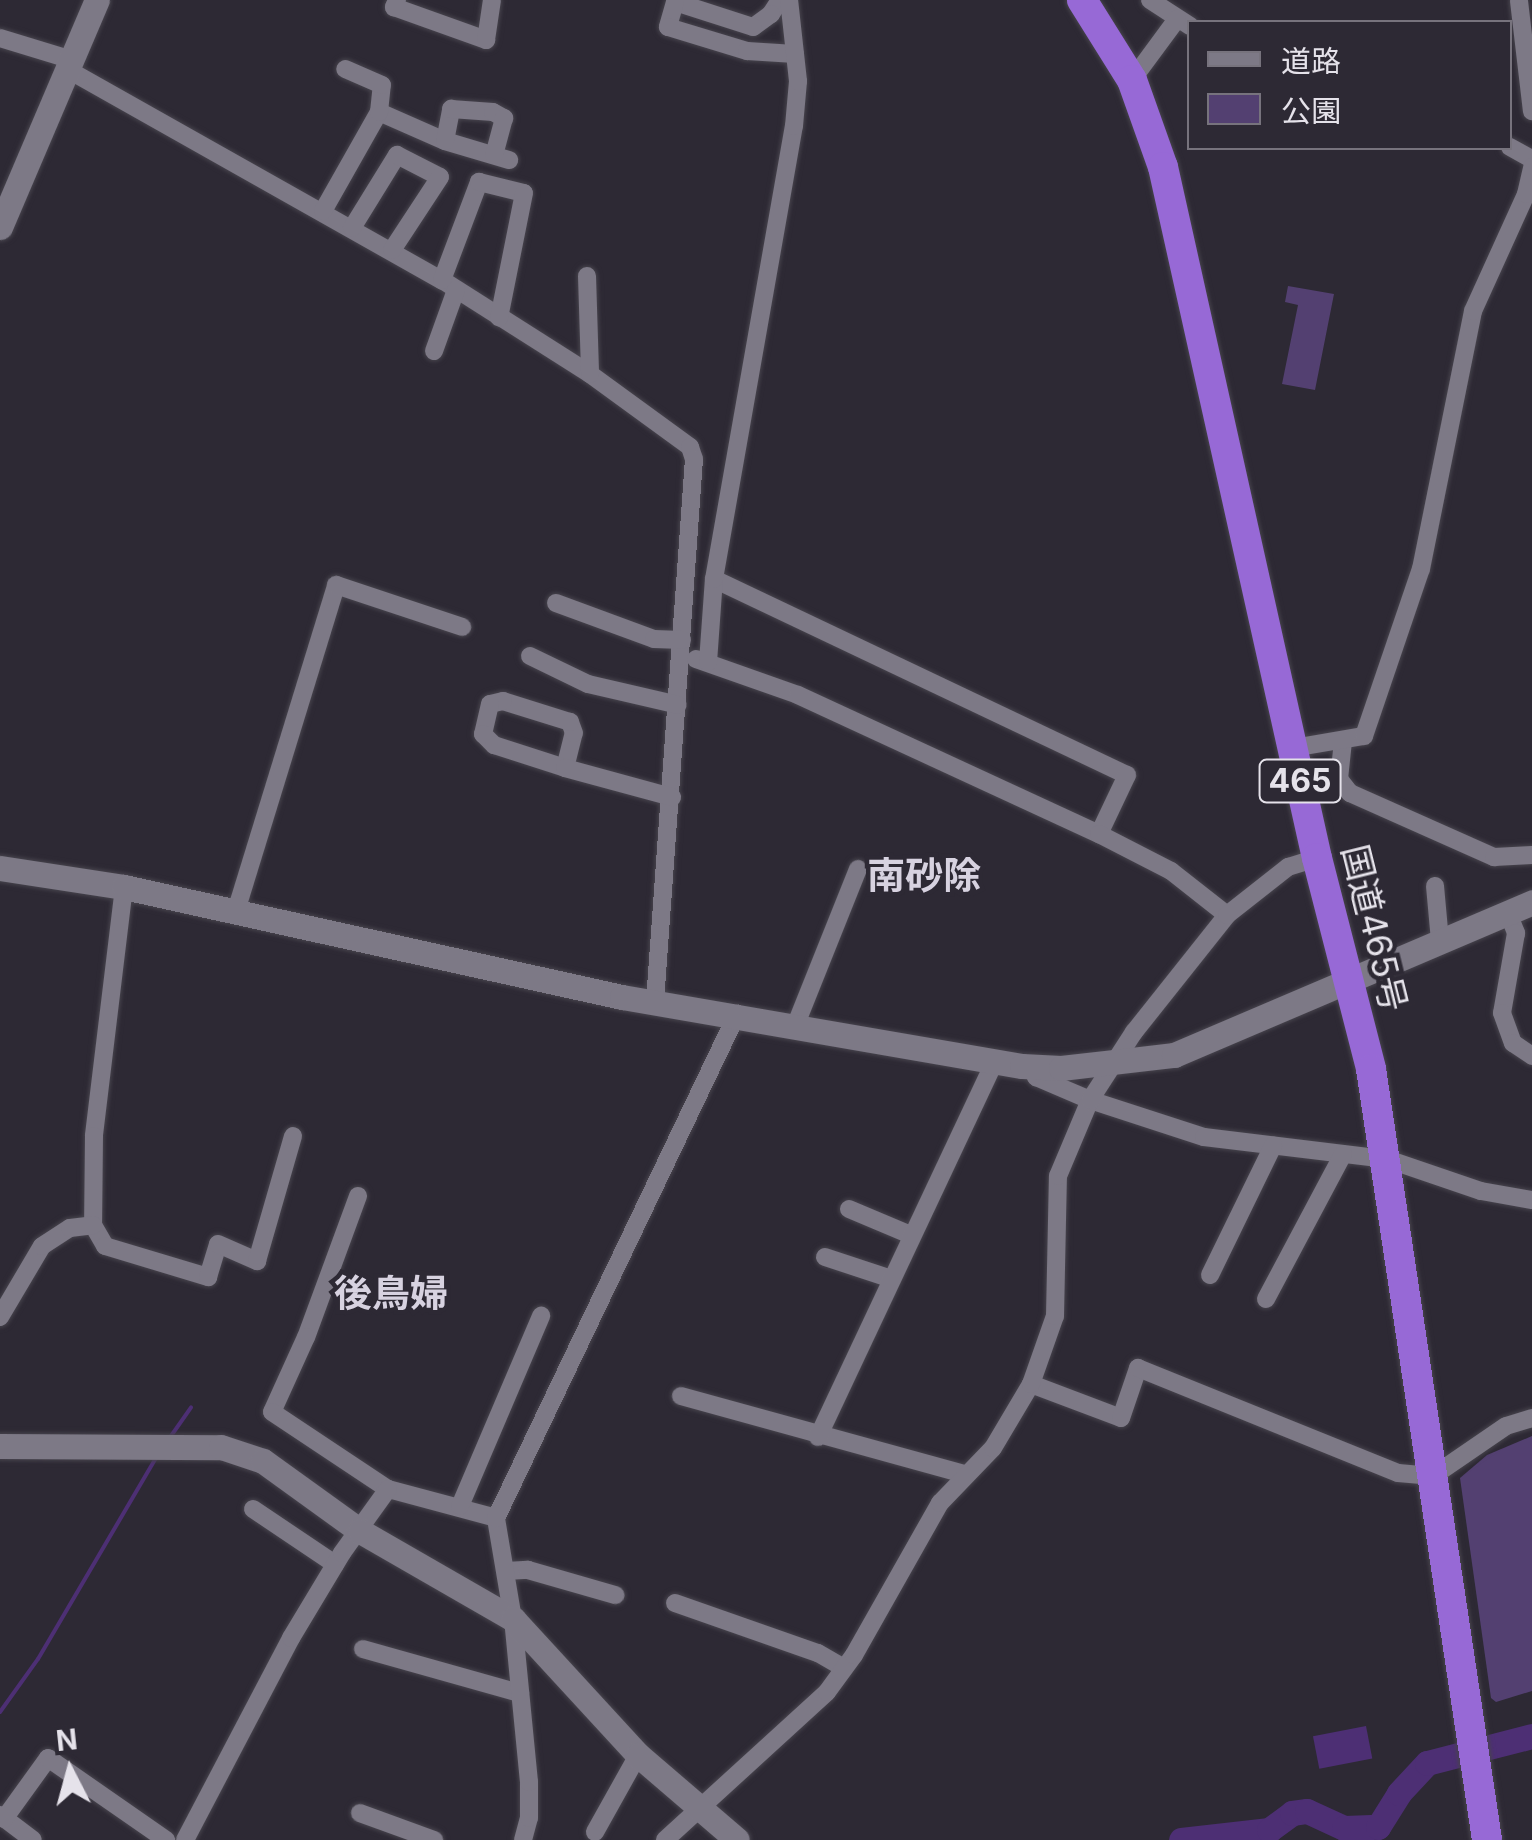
<!DOCTYPE html>
<meta charset="utf-8">
<style>
body{margin:0}
#map{position:relative;width:1532px;height:1840px;overflow:hidden;background:#2d2934;font-family:Inter,"Noto Sans JP",sans-serif}
div>[style]{position:absolute}
.green>*{inset:0;background:#534071}
.water>*{inset:0;background:#4d2f74;transform-origin:0 0}
.stream>*{height:4px;margin:-2px;padding:0 2px;transform-origin:2px;border-radius:2px;background:#4d2f74}
.river>*{height:25px;margin:-12.5px;padding:0 12.5px;transform-origin:12.5px;border-radius:12.5px;background:#4d2f74}
.roads{filter:drop-shadow(0 0 2px #47444d) drop-shadow(0 0 2px #47444d)}
.street>*{height:18px;margin:-9px;padding:0 9px;transform-origin:9px;border-radius:9px;background:#7d7986}
.secondary>*{height:25px;margin:-12.5px;padding:0 12.5px;transform-origin:12.5px;border-radius:12.5px;background:#7d7986}
.highway>*{height:30px;margin:-15px;padding:0 15px;transform-origin:15px;border-radius:15px;background:#9769d6}
span{translate:-50% -50%;white-space:nowrap;text-align:center;line-height:1.15;-webkit-text-stroke:9px #2d2934;paint-order:stroke}
.shield-label span{padding:2px 8px;background:#2d2934;border:2px solid;border-radius:8px;-webkit-text-stroke-width:0}
.shield-label{font-size:32px;color:#e5e2ea;font-weight:700}
.street-label{font-size:35px;color:#e5e2ea}
.neighbourhood-label{font-size:38px;color:#d7d2e0;font-weight:700}
.legend{position:absolute;left:1187px;top:20px;width:325px;height:130px;box-sizing:border-box;background:#2d2934;border:2px solid #77737d;margin:0;padding:12px 18px;list-style:none;font-size:30px;color:#e5e2ea}
.legend li{display:flex;align-items:center;gap:20px;height:50px}
.legend b{width:50px;border:2px solid #77737d}
.north{position:absolute;left:20px;top:1720px;width:100px;height:100px;-webkit-text-stroke:8px #2d2934;paint-order:stroke;rotate:354deg;font-size:28px;font-weight:700;line-height:40px;text-align:center;color:#e5e2ea}
.north::after{content:'';display:block;margin:auto;width:35px;height:45px;background:#e5e2ea;clip-path:polygon(50% 0,100% 100%,50% 72%,0 100%)}
</style>
<div id="map">
<div class="green">
<i style="clip-path:polygon(1288px 286px,1334px 294px,1315px 390px,1282px 384px,1298px 305px,1285px 302px)"></i>
<i style="clip-path:polygon(1532px 1436px,1532px 1691px,1496px 1702px,1491px 1698px,1460px 1478px,1487px 1455px)"></i>
</div>
<div class="water">
<i style="left:1366px;top:1726px;width:33px;height:54px;rotate:79deg"></i>
</div>
<div class="stream">
<i style="left:171px;top:1436px;width:35px;rotate:-55deg"></i>
<i style="left:0;top:1712px;width:65px;rotate:-54.4deg"></i>
<i style="left:38px;top:1659px;width:235px;rotate:-59.6deg"></i>
</div>
<div class="river">
<i style="left:1181px;top:1840px;width:89px;rotate:-6.5deg"></i>
<i style="left:1269px;top:1830px;width:29px;rotate:-36deg"></i>
<i style="left:1292px;top:1813px;width:15px;rotate:-8deg"></i>
<i style="left:1307px;top:1811px;width:41px;rotate:24.7deg"></i>
<i style="left:1344px;top:1828px;width:34px;rotate:-2deg"></i>
<i style="left:1378px;top:1827px;width:40px;rotate:-58deg"></i>
<i style="left:1399px;top:1793px;width:41px;rotate:-47deg"></i>
<i style="left:1427px;top:1763px;width:108px;rotate:-14.4deg"></i>
</div>
<div class="roads">
<div class="street">
<i style="left:397px;top:0;width:8px;rotate:113deg"></i>
<i style="left:394px;top:7px;width:98px;rotate:19.7deg"></i>
<i style="left:486px;top:40px;width:40px;rotate:-81.5deg"></i>
<i style="left:780px;top:0;width:17px;rotate:123deg"></i>
<i style="left:771px;top:14px;width:22px;rotate:144deg"></i>
<i style="left:753px;top:27px;width:82px;rotate:-162.2deg"></i>
<i style="left:675px;top:2px;width:26px;rotate:106deg"></i>
<i style="left:668px;top:27px;width:83px;rotate:16.9deg"></i>
<i style="left:747px;top:51px;width:48px;rotate:3.6deg"></i>
<i style="left:1150px;top:0;width:48px;rotate:33deg"></i>
<i style="left:1519px;top:1px;width:111px;rotate:83.3deg"></i>
<i style="left:0;top:38px;width:72px;rotate:16.9deg"></i>
<i style="left:65px;top:68px;width:433px;rotate:29.4deg"></i>
<i style="left:442px;top:280px;width:175px;rotate:32.4deg"></i>
<i style="left:590px;top:374px;width:124px;rotate:36.1deg"></i>
<i style="left:690px;top:447px;width:13px;rotate:72deg"></i>
<i style="left:694px;top:459px;width:544px;rotate:94.11deg"></i>
<i style="left:1132px;top:80px;width:76px;rotate:-53.6deg"></i>
<i style="left:379px;top:112px;width:72px;rotate:23.7deg"></i>
<i style="left:445px;top:141px;width:67px;rotate:16.5deg"></i>
<i style="left:445px;top:141px;width:33px;rotate:-79deg"></i>
<i style="left:451px;top:109px;width:42px;rotate:4.1deg"></i>
<i style="left:493px;top:112px;width:13px;rotate:29deg"></i>
<i style="left:504px;top:118px;width:38px;rotate:105deg"></i>
<i style="left:1510px;top:147px;width:25px;rotate:29deg"></i>
<i style="left:323px;top:211px;width:114px;rotate:-60.5deg"></i>
<i style="left:379px;top:112px;width:27px;rotate:-84deg"></i>
<i style="left:382px;top:85px;width:40px;rotate:-156.6deg"></i>
<i style="left:352px;top:228px;width:86px;rotate:-58.3deg"></i>
<i style="left:397px;top:155px;width:48px;rotate:27.1deg"></i>
<i style="left:440px;top:177px;width:87px;rotate:123.3deg"></i>
<i style="left:587px;top:276px;width:98px;rotate:88.2deg"></i>
<i style="left:442px;top:280px;width:105px;rotate:-69.3deg"></i>
<i style="left:479px;top:182px;width:46px;rotate:13.7deg"></i>
<i style="left:524px;top:193px;width:127px;rotate:101.3deg"></i>
<i style="left:434px;top:351px;width:65px;rotate:-70.2deg"></i>
<i style="left:714px;top:579px;width:457px;rotate:25.4deg"></i>
<i style="left:1127px;top:775px;width:65px;rotate:115.4deg"></i>
<i style="left:556px;top:603px;width:104px;rotate:20.2deg"></i>
<i style="left:654px;top:639px;width:28px;rotate:2deg"></i>
<i style="left:530px;top:656px;width:64px;rotate:25.8deg"></i>
<i style="left:588px;top:684px;width:92px;rotate:13.1deg"></i>
<i style="left:696px;top:659px;width:108px;rotate:19.4deg"></i>
<i style="left:798px;top:695px;width:332px;rotate:24.8deg"></i>
<i style="left:1099px;top:834px;width:81px;rotate:27.2deg"></i>
<i style="left:1171px;top:871px;width:71px;rotate:38.2deg"></i>
<i style="left:708px;top:662px;width:83px;rotate:-85.9deg"></i>
<i style="left:714px;top:579px;width:460px;rotate:-80deg"></i>
<i style="left:794px;top:126px;width:45px;rotate:-84.9deg"></i>
<i style="left:798px;top:81px;width:81px;rotate:-96.3deg"></i>
<i style="left:1343px;top:741px;width:38px;rotate:96deg"></i>
<i style="left:1339px;top:779px;width:18px;rotate:52deg"></i>
<i style="left:1350px;top:793px;width:158px;rotate:24deg"></i>
<i style="left:1494px;top:857px;width:38px;rotate:-3deg"></i>
<i style="left:1293px;top:748px;width:72px;rotate:-9.6deg"></i>
<i style="left:1364px;top:736px;width:176px;rotate:-71.2deg"></i>
<i style="left:1421px;top:569px;width:263px;rotate:-78.6deg"></i>
<i style="left:1473px;top:311px;width:128px;rotate:-65.6deg"></i>
<i style="left:1526px;top:194px;width:28px;rotate:-77deg"></i>
<i style="left:565px;top:768px;width:36px;rotate:-76deg"></i>
<i style="left:574px;top:733px;width:12px;rotate:-110deg"></i>
<i style="left:570px;top:722px;width:70px;rotate:-162.6deg"></i>
<i style="left:503px;top:701px;width:13px;rotate:167deg"></i>
<i style="left:490px;top:704px;width:31px;rotate:103deg"></i>
<i style="left:483px;top:734px;width:16px;rotate:45deg"></i>
<i style="left:494px;top:745px;width:75px;rotate:17.9deg"></i>
<i style="left:565px;top:768px;width:111px;rotate:15.2deg"></i>
<i style="left:1435px;top:886px;width:55px;rotate:84.8deg"></i>
<i style="left:124px;top:887px;width:251px;rotate:96.9deg"></i>
<i style="left:94px;top:1136px;width:89px;rotate:90.6deg"></i>
<i style="left:93px;top:1225px;width:24px;rotate:60deg"></i>
<i style="left:105px;top:1246px;width:108px;rotate:16.8deg"></i>
<i style="left:208px;top:1277px;width:34px;rotate:-73deg"></i>
<i style="left:218px;top:1244px;width:43px;rotate:23.6deg"></i>
<i style="left:257px;top:1261px;width:130px;rotate:-73.9deg"></i>
<i style="left:236px;top:911px;width:341px;rotate:-72.9deg"></i>
<i style="left:336px;top:585px;width:133px;rotate:18.4deg"></i>
<i style="left:1508px;top:913px;width:22px;rotate:68deg"></i>
<i style="left:1516px;top:933px;width:81px;rotate:99.9deg"></i>
<i style="left:1502px;top:1013px;width:32px;rotate:70deg"></i>
<i style="left:1513px;top:1043px;width:23px;rotate:34deg"></i>
<i style="left:796px;top:1024px;width:167px;rotate:-68.2deg"></i>
<i style="left:1032px;top:1066px;width:12px;rotate:70deg"></i>
<i style="left:1036px;top:1077px;width:59px;rotate:23.1deg"></i>
<i style="left:1090px;top:1100px;width:120px;rotate:18deg"></i>
<i style="left:1204px;top:1137px;width:184px;rotate:6.9deg"></i>
<i style="left:1387px;top:1159px;width:99px;rotate:18.8deg"></i>
<i style="left:1481px;top:1191px;width:52px;rotate:10deg"></i>
<i style="left:358px;top:1196px;width:150px;rotate:110.2deg"></i>
<i style="left:306px;top:1337px;width:82px;rotate:114.4deg"></i>
<i style="left:272px;top:1412px;width:139px;rotate:33.6deg"></i>
<i style="left:388px;top:1489px;width:112px;rotate:15deg"></i>
<i style="left:849px;top:1209px;width:67px;rotate:22.8deg"></i>
<i style="left:825px;top:1257px;width:67px;rotate:18.2deg"></i>
<i style="left:1210px;top:1275px;width:144px;rotate:-64deg"></i>
<i style="left:1266px;top:1299px;width:164px;rotate:-62deg"></i>
<i style="left:0;top:1317px;width:82px;rotate:-59.4deg"></i>
<i style="left:42px;top:1246px;width:33px;rotate:-33deg"></i>
<i style="left:70px;top:1228px;width:23px;rotate:-7deg"></i>
<i style="left:1031px;top:1384px;width:96px;rotate:20.7deg"></i>
<i style="left:1121px;top:1418px;width:53px;rotate:-71.2deg"></i>
<i style="left:1138px;top:1368px;width:280px;rotate:22deg"></i>
<i style="left:1398px;top:1473px;width:35px;rotate:5deg"></i>
<i style="left:1433px;top:1476px;width:88px;rotate:-34.4deg"></i>
<i style="left:1506px;top:1426px;width:27px;rotate:-17deg"></i>
<i style="left:681px;top:1396px;width:294px;rotate:15.4deg"></i>
<i style="left:818px;top:1437px;width:416px;rotate:-64.8deg"></i>
<i style="left:460px;top:1506px;width:207px;rotate:-66.9deg"></i>
<i style="left:253px;top:1509px;width:99px;rotate:33.9deg"></i>
<i style="left:506px;top:1571px;width:22px;rotate:-3deg"></i>
<i style="left:528px;top:1570px;width:91px;rotate:16deg"></i>
<i style="left:675px;top:1603px;width:151px;rotate:19.3deg"></i>
<i style="left:818px;top:1653px;width:30px;rotate:30deg"></i>
<i style="left:363px;top:1649px;width:163px;rotate:15.7deg"></i>
<i style="left:360px;top:1813px;width:79px;rotate:20deg"></i>
<i style="left:0;top:1815px;width:41px;rotate:37.1deg"></i>
<i style="left:4px;top:1819px;width:75px;rotate:-54.2deg"></i>
<i style="left:48px;top:1758px;width:144px;rotate:34.8deg"></i>
<i style="left:595px;top:1832px;width:88px;rotate:-60.8deg"></i>
<i style="left:185px;top:1840px;width:228px;rotate:-62.3deg"></i>
<i style="left:291px;top:1638px;width:99px;rotate:-59deg"></i>
<i style="left:342px;top:1553px;width:79px;rotate:-54.3deg"></i>
<i style="left:523px;top:1840px;width:23px;rotate:-75deg"></i>
<i style="left:529px;top:1818px;width:36px;rotate:-90deg"></i>
<i style="left:529px;top:1782px;width:164px;rotate:-95.6deg"></i>
<i style="left:513px;top:1619px;width:102px;rotate:-99.6deg"></i>
<i style="left:496px;top:1518px;width:559px;rotate:-64.44deg"></i>
<i style="left:665px;top:1840px;width:219px;rotate:-42.4deg"></i>
<i style="left:827px;top:1692px;width:46px;rotate:-53.9deg"></i>
<i style="left:854px;top:1655px;width:175px;rotate:-60.5deg"></i>
<i style="left:940px;top:1503px;width:76px;rotate:-46.1deg"></i>
<i style="left:993px;top:1448px;width:74px;rotate:-59.3deg"></i>
<i style="left:1031px;top:1384px;width:72px;rotate:-70.6deg"></i>
<i style="left:1055px;top:1316px;width:140px;rotate:-88.8deg"></i>
<i style="left:1058px;top:1176px;width:82px;rotate:-67.2deg"></i>
<i style="left:1090px;top:1100px;width:81px;rotate:-57.1deg"></i>
<i style="left:1134px;top:1032px;width:149px;rotate:-51.5deg"></i>
<i style="left:1227px;top:915px;width:78px;rotate:-38.2deg"></i>
<i style="left:1288px;top:867px;width:30px;rotate:-17deg"></i>
</div>
<div class="secondary">
<i style="left:0;top:227px;width:247px;rotate:-66.9deg"></i>
<i style="left:0;top:868px;width:125px;rotate:8.7deg"></i>
<i style="left:124px;top:887px;width:510px;rotate:12.46deg"></i>
<i style="left:622px;top:997px;width:406px;rotate:9.8deg"></i>
<i style="left:1022px;top:1066px;width:39px;rotate:3deg"></i>
<i style="left:1061px;top:1068px;width:114px;rotate:-6.6deg"></i>
<i style="left:1174px;top:1055px;width:389px;rotate:-23.1deg"></i>
<i style="left:0;top:1446px;width:221px;rotate:0.3deg"></i>
<i style="left:221px;top:1447px;width:44px;rotate:18.4deg"></i>
<i style="left:263px;top:1461px;width:120px;rotate:35.8deg"></i>
<i style="left:360px;top:1531px;width:177px;rotate:29.9deg"></i>
<i style="left:513px;top:1619px;width:185px;rotate:47.4deg"></i>
<i style="left:638px;top:1755px;width:130px;rotate:40.6deg"></i>
</div>
<div class="highway">
<i style="left:1082px;top:0;width:94px;rotate:58deg"></i>
<i style="left:1132px;top:80px;width:92px;rotate:70.4deg"></i>
<i style="left:1163px;top:167px;width:708px;rotate:77.44deg"></i>
<i style="left:1317px;top:858px;width:218px;rotate:75.6deg"></i>
<i style="left:1371px;top:1069px;width:780px;rotate:81.44deg"></i>
</div>
</div>
<div class="shield-label">
<span style="left:1300px;top:781px">465</span>
</div>
<div class="street-label">
<span style="left:1375px;top:928px;rotate:76deg">国道465号</span>
</div>
<div class="neighbourhood-label">
<span style="left:924px;top:876px">南砂除</span>
<span style="left:391px;top:1294px">後鳥婦</span>
</div>
<ul class="legend">
<li><b style="height:12px;background:#7d7986"></b>道路</li>
<li><b style="height:28px;background:#534071"></b>公園</li>
</ul>
<div class="north">N</div>
</div>
